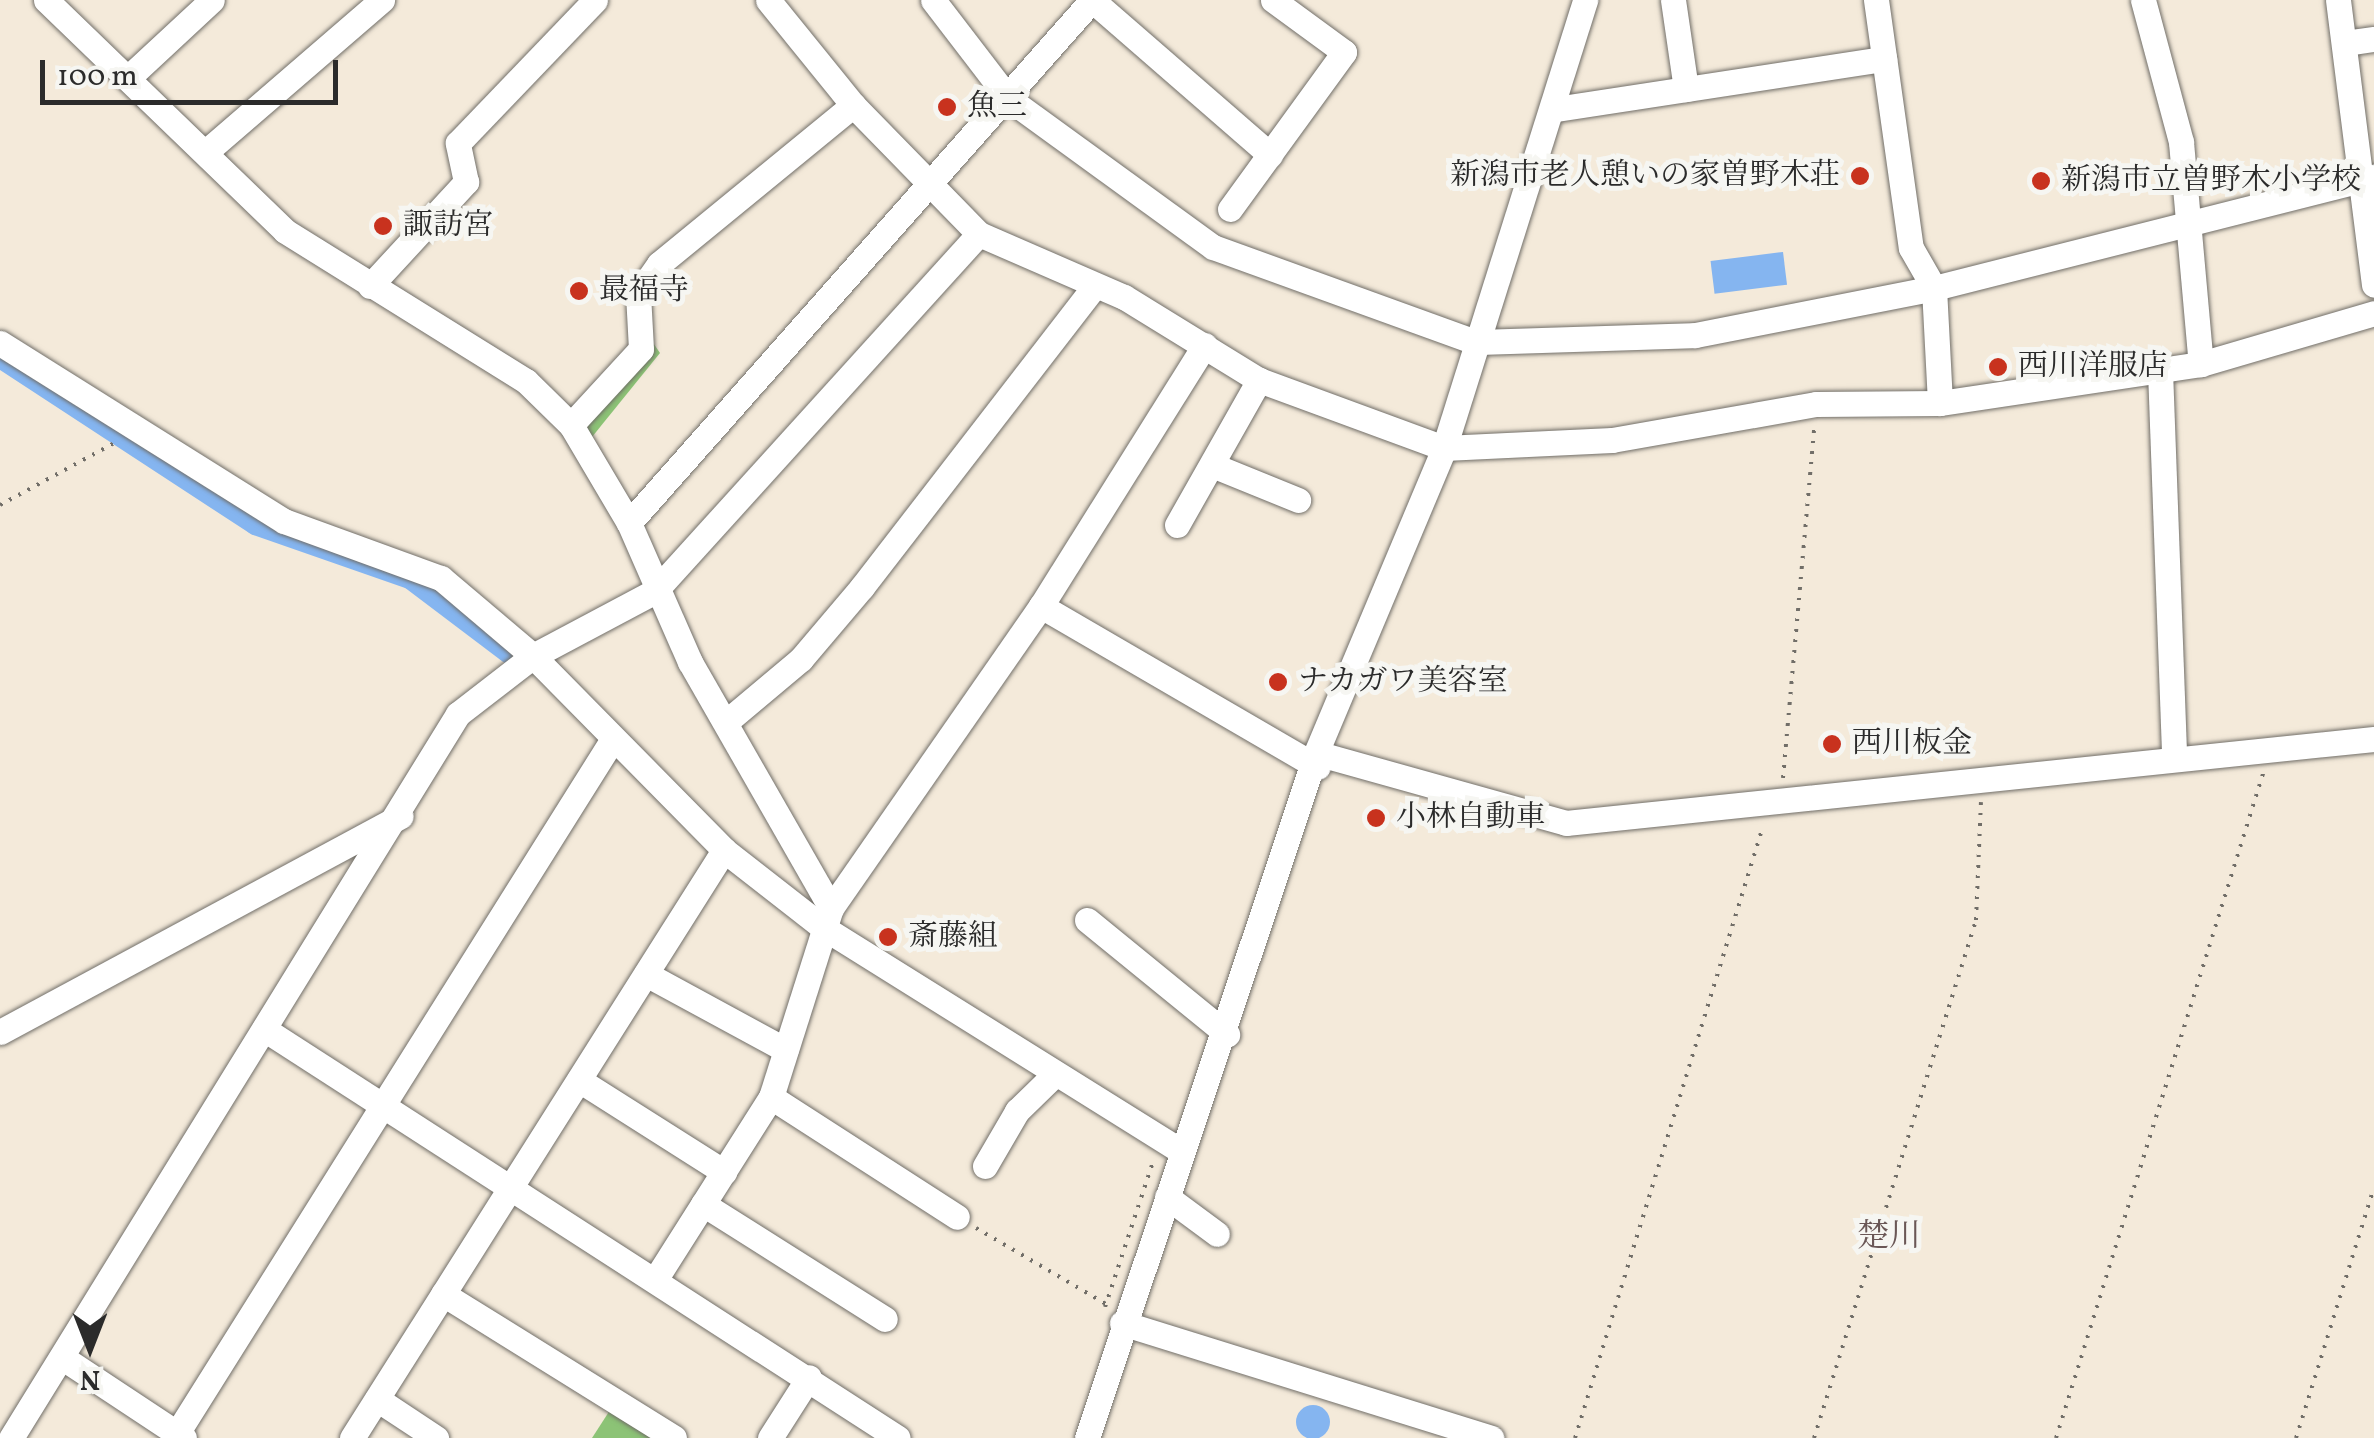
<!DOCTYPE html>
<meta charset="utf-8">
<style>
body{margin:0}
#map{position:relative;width:2374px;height:1438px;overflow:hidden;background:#f4eada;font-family:Vollkorn,"Noto Serif JP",serif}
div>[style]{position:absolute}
.green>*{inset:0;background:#8cc376}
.water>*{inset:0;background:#85b5f0;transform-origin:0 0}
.round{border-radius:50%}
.canal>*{height:20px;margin:-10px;padding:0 10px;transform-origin:10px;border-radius:10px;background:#85b5f0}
.path>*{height:4px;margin-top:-2px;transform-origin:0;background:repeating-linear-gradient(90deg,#716e68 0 2.5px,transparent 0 10.5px)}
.roads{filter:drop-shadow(0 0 2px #716e68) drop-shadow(0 0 2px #716e68)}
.minor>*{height:25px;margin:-12.5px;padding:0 12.5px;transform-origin:12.5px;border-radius:12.5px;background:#fff}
.dots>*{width:28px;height:28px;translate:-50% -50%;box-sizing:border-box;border:5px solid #f6f6f2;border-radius:50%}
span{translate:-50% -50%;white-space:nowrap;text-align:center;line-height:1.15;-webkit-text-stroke:10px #f6f6f2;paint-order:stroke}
.poi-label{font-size:30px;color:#2b2b2b}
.left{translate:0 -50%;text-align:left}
.right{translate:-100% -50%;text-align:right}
.neighbourhood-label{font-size:32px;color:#6a5756}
.north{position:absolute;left:40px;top:1298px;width:100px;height:100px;-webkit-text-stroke:8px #f6f6f2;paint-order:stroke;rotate:180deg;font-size:28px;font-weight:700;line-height:40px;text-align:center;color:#2b2b2b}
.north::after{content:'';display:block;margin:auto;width:35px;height:45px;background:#2b2b2b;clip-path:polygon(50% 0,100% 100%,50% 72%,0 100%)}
.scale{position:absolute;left:40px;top:60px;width:298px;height:45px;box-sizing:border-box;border:5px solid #2b2b2b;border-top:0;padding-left:12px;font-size:30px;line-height:35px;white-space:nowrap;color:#2b2b2b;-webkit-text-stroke:8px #f6f6f2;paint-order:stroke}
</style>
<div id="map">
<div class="green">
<i style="clip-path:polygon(645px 331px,660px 353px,592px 437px,583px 423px)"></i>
<i style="clip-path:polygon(612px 1407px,659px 1438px,592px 1438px)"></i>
</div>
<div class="water">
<i style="left:1783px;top:252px;width:33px;height:73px;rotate:83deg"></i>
<i class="round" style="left:1296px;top:1405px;width:34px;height:34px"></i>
</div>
<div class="canal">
<i style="left:0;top:358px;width:305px;rotate:33.2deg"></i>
<i style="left:255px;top:525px;width:164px;rotate:19.2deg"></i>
<i style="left:410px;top:579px;width:124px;rotate:37.1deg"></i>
</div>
<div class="path">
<i style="left:0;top:505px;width:130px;rotate:-28.5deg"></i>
<i style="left:1783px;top:778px;width:350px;rotate:-84.9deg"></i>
<i style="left:976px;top:1228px;width:151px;rotate:30.3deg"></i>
<i style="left:1105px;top:1307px;width:156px;rotate:-71.7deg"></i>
<i style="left:1575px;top:1438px;width:640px;rotate:-72.92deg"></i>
<i style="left:1814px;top:1438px;width:543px;rotate:-72.63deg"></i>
<i style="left:1976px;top:920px;width:118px;rotate:-87.6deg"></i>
<i style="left:2056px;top:1438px;width:696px;rotate:-72.69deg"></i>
<i style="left:2296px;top:1438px;width:262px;rotate:-72.7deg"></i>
</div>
<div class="roads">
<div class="minor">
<i style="left:46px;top:0;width:332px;rotate:44deg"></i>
<i style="left:285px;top:231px;width:284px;rotate:31.9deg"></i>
<i style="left:526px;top:381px;width:63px;rotate:44.4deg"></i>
<i style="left:571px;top:425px;width:114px;rotate:59.4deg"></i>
<i style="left:629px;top:523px;width:152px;rotate:66.3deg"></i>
<i style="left:690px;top:662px;width:284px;rotate:60.2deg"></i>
<i style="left:831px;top:908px;width:198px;rotate:107.6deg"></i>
<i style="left:771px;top:1097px;width:214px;rotate:122.4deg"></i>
<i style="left:768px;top:0;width:135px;rotate:51deg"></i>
<i style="left:853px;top:105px;width:180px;rotate:45.7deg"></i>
<i style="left:979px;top:234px;width:158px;rotate:23.5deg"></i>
<i style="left:1124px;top:297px;width:158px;rotate:31.6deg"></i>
<i style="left:1259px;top:380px;width:197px;rotate:20.2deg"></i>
<i style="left:1444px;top:448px;width:168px;rotate:-2.7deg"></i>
<i style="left:1612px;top:440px;width:207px;rotate:-10deg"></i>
<i style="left:1816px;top:404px;width:124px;rotate:-0.5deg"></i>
<i style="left:1940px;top:403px;width:264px;rotate:-8.5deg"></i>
<i style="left:2201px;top:364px;width:180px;rotate:-16.4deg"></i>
<i style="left:933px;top:0;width:125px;rotate:52.5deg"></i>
<i style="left:1009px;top:99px;width:252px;rotate:36deg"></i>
<i style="left:1213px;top:247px;width:279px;rotate:19.9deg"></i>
<i style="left:1475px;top:342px;width:220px;rotate:-1.8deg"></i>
<i style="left:1695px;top:335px;width:244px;rotate:-11.1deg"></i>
<i style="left:1934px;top:288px;width:454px;rotate:-14.2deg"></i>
<i style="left:1673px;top:0;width:90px;rotate:81.7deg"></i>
<i style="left:1876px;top:0;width:250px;rotate:82deg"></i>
<i style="left:1911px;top:248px;width:46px;rotate:60.1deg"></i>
<i style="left:1934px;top:288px;width:115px;rotate:87deg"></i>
<i style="left:2143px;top:0;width:147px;rotate:75deg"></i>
<i style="left:2181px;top:142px;width:223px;rotate:84.9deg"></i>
<i style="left:2338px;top:0;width:287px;rotate:82.8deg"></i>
<i style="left:2345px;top:43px;width:29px;rotate:-8deg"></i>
<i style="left:129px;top:77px;width:113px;rotate:-42.9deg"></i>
<i style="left:1556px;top:109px;width:332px;rotate:-8.7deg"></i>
<i style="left:208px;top:150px;width:230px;rotate:-40.8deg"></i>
<i style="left:1230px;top:209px;width:194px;rotate:-54deg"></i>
<i style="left:1344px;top:52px;width:88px;rotate:-143.8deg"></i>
<i style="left:370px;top:286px;width:142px;rotate:-47.3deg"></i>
<i style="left:466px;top:182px;width:40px;rotate:-102deg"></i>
<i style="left:458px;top:143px;width:198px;rotate:-46.2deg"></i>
<i style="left:0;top:343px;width:335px;rotate:32.1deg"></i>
<i style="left:284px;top:521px;width:167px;rotate:20deg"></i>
<i style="left:441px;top:578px;width:121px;rotate:40.3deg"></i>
<i style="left:533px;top:656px;width:272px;rotate:45.4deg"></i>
<i style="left:724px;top:850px;width:127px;rotate:38deg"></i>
<i style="left:824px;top:928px;width:422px;rotate:32deg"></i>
<i style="left:2160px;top:370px;width:388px;rotate:87.9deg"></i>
<i style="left:571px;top:425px;width:103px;rotate:-47.4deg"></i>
<i style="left:641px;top:349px;width:55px;rotate:-93.1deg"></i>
<i style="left:638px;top:294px;width:37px;rotate:-55deg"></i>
<i style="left:659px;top:264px;width:251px;rotate:-39.3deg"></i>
<i style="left:1212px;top:465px;width:93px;rotate:22.1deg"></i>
<i style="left:629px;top:523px;width:698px;rotate:-48.48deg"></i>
<i style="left:1092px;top:0;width:236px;rotate:41deg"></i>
<i style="left:1177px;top:525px;width:167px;rotate:-60.5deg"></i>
<i style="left:1041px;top:606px;width:308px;rotate:-57.9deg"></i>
<i style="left:726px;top:722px;width:98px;rotate:-40deg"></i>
<i style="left:801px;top:659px;width:94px;rotate:-49.7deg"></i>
<i style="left:862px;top:587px;width:381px;rotate:-52.3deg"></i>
<i style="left:1316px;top:753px;width:260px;rotate:15.6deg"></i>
<i style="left:1566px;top:823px;width:812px;rotate:-5.94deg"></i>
<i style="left:831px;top:908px;width:368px;rotate:-55.2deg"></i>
<i style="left:1041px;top:606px;width:320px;rotate:30.2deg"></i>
<i style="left:1087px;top:920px;width:181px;rotate:39.2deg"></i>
<i style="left:646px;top:974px;width:159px;rotate:28.5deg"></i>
<i style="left:264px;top:1029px;width:754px;rotate:32.83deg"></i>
<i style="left:0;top:1032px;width:455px;rotate:-28.3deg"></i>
<i style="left:579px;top:1080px;width:172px;rotate:32.4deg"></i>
<i style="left:771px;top:1097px;width:221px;rotate:32.8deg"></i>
<i style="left:985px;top:1166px;width:64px;rotate:-59.8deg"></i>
<i style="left:1017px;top:1111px;width:53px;rotate:-44.2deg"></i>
<i style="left:1167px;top:1197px;width:62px;rotate:36.5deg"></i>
<i style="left:703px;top:1204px;width:215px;rotate:32.3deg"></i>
<i style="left:443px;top:1294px;width:272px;rotate:31.9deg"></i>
<i style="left:1122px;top:1323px;width:387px;rotate:17.3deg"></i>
<i style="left:63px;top:1358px;width:145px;rotate:33.5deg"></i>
<i style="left:377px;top:1399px;width:71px;rotate:33.5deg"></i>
<i style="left:11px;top:1438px;width:851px;rotate:-58.31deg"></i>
<i style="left:458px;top:714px;width:95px;rotate:-37.7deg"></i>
<i style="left:533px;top:656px;width:138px;rotate:-28deg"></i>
<i style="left:655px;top:591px;width:482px;rotate:-47.8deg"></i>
<i style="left:174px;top:1438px;width:822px;rotate:-57.88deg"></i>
<i style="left:352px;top:1438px;width:696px;rotate:-57.68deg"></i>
<i style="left:770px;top:1438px;width:72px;rotate:-57.4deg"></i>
<i style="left:1087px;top:1438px;width:722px;rotate:-71.51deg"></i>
<i style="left:1316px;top:753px;width:331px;rotate:-67.2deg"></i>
<i style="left:1444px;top:448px;width:470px;rotate:-72.5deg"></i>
</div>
</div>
<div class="dots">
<i style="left:947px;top:107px;background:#c8321e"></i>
<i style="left:1860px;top:176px;background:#c8321e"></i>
<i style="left:2041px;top:181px;background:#c8321e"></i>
<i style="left:383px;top:226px;background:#c8321e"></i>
<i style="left:579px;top:291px;background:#c8321e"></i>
<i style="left:1998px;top:367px;background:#c8321e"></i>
<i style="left:1278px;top:682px;background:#c8321e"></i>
<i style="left:1832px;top:744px;background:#c8321e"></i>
<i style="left:1376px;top:818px;background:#c8321e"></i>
<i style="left:888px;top:937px;background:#c8321e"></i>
</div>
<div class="poi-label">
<span class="left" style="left:967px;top:107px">魚三</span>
<span class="right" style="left:1840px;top:176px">新潟市老人憩いの家曽野木荘</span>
<span class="left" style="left:2061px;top:181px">新潟市立曽野木小学校</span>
<span class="left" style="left:403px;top:226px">諏訪宮</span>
<span class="left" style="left:599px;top:291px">最福寺</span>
<span class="left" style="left:2018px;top:367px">西川洋服店</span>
<span class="left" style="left:1298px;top:682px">ナカガワ美容室</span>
<span class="left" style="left:1852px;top:744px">西川板金</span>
<span class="left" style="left:1396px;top:818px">小林自動車</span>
<span class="left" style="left:908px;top:937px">斎藤組</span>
</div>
<div class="neighbourhood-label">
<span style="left:1889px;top:1238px">楚川</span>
</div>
<div class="north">N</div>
<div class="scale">100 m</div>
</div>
